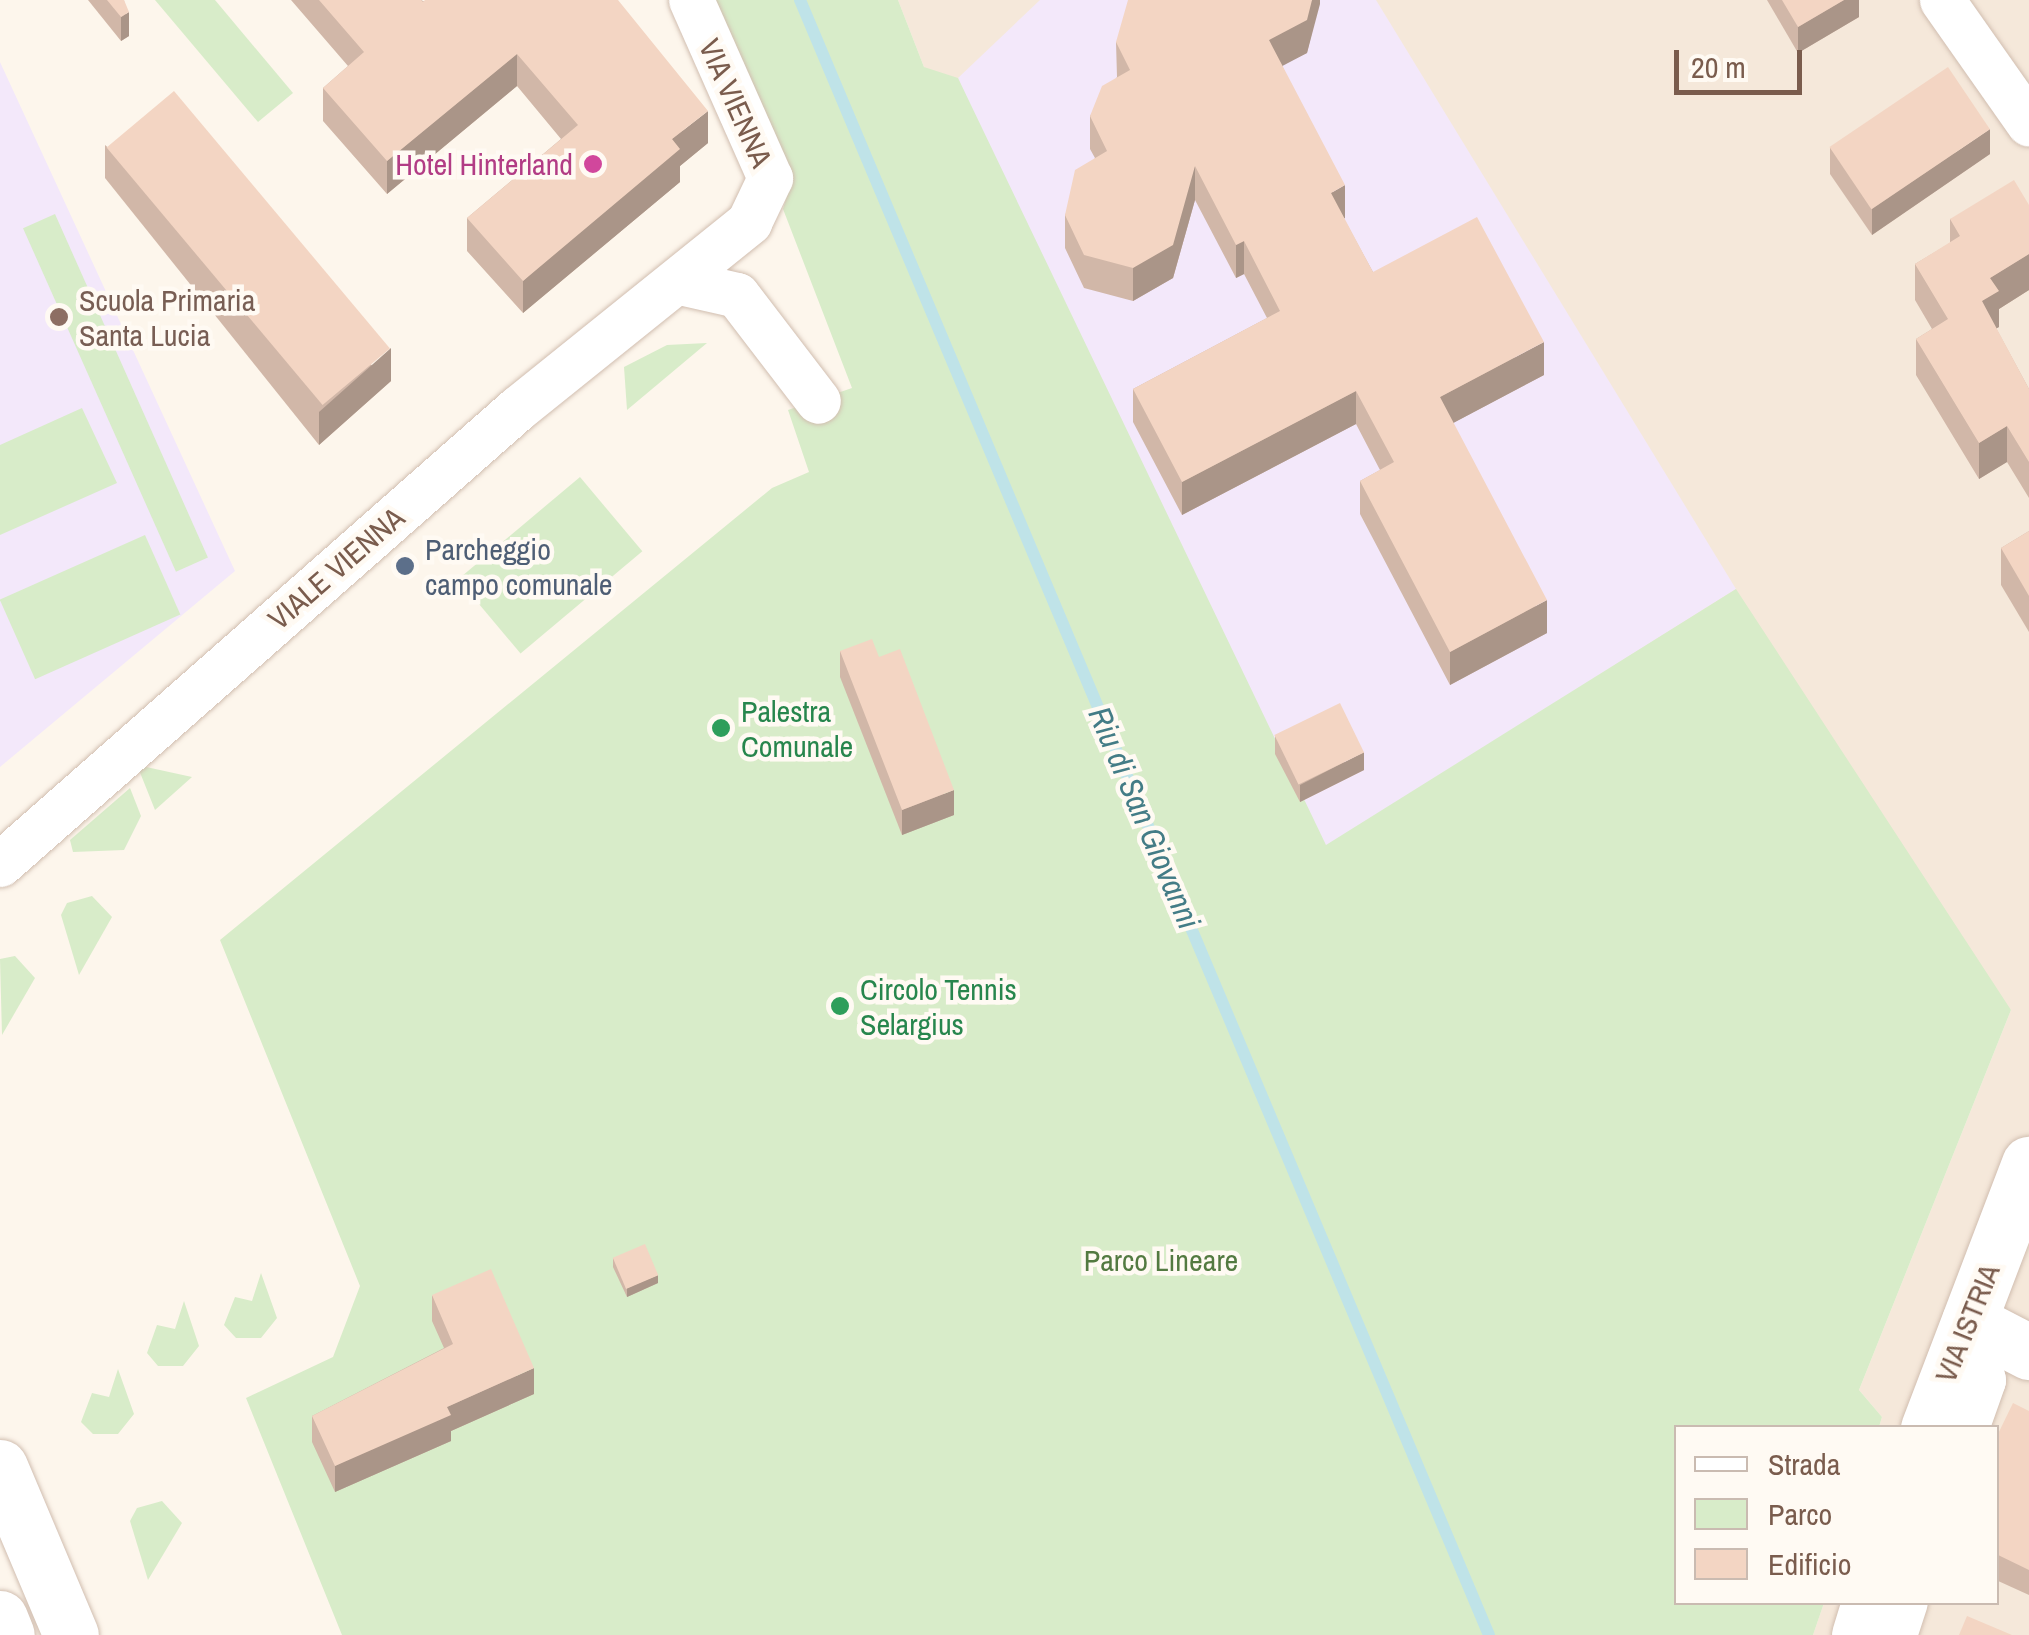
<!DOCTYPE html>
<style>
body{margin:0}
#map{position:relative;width:2029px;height:1635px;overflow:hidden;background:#fdf6ec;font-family:"Archivo Narrow",sans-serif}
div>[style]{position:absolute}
.residential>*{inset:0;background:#f5e8da}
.education>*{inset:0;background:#f3e8fa}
.green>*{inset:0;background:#d8ecc9;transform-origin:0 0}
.stream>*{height:12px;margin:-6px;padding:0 6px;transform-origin:6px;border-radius:6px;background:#bfe3e8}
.roads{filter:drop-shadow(0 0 2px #d1beb0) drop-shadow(0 0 2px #d1beb0)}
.street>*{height:45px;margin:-22.5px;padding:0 22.5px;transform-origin:22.5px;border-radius:22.5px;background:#fff}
.secondary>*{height:55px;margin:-27.5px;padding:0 27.5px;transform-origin:27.5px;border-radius:27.5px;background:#fff}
.wall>*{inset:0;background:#d1b7a8}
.shaded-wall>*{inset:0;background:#aa9588}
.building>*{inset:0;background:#f3d5c3;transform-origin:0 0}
.dots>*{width:28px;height:28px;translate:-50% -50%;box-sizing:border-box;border:5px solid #fffaf3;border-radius:50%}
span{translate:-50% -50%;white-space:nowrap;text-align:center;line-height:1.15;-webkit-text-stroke:9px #fffaf3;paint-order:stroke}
.street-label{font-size:30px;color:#7a5c4d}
.hotel-label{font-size:30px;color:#b23c85}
.right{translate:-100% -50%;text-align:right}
.education-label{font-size:30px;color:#785e54}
.left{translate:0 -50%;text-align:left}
.service-label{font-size:30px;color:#4e5e75}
.leisure-label{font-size:30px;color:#27864d}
.park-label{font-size:30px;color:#537a41}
.water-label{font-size:32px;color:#437c86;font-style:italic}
.legend{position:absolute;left:1674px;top:1425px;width:325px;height:180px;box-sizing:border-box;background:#fffaf3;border:2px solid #cabbb1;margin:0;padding:12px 18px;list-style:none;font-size:30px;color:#7a5c4d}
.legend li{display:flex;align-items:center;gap:20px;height:50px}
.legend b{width:50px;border:2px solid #cabbb1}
.scale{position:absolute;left:1674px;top:50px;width:128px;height:45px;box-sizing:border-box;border:5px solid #7a5c4d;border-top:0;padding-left:12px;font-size:30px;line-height:35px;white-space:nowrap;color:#7a5c4d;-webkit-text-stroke:8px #fffaf3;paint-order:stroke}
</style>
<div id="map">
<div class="residential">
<i style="clip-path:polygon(898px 0,2029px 0,2029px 1635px,1813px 1635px,1824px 1603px,1996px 1602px,1996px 1428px,1879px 1427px,1882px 1417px,1859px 1390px,2011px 1010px,924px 67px)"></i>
</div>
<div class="education">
<i style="clip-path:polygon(1040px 0,1376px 0,1736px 589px,1326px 846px,1089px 381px,958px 78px)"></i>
<i style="clip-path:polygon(0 62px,235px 571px,0 767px)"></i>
</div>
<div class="green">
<i style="clip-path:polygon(155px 0,215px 0,293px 93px,258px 122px)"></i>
<i style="clip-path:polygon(708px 0,898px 0,924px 67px,958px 78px,1326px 845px,1736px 589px,2011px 1010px,1859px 1390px,1882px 1417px,1879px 1427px,1676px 1428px,1676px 1602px,1824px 1603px,1813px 1635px,342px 1635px,246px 1398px,333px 1357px,360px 1286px,220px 940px,772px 488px,809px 472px,788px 410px,852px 388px,783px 209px,789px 189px)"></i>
<i style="left:55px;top:214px;width:376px;height:35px;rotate:66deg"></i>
<i style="clip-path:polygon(707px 343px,627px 410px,624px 367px,667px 345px)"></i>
<i style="clip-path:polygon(82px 408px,117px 483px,0 535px,0 445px)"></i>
<i style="left:580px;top:477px;width:97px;height:159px;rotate:50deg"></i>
<i style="left:145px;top:535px;width:87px;height:159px;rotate:66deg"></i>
<i style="clip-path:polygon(137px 765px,192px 777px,155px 810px)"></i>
<i style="clip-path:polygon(130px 788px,141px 816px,124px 850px,73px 852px,70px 840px)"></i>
<i style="clip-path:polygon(92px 896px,112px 917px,79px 975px,61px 915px,67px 903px)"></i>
<i style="clip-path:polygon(15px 956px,35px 978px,2px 1035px,0 959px)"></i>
<i style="clip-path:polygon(261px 1273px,277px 1318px,261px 1338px,236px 1338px,224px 1325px,235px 1297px,252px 1301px)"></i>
<i style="clip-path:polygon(184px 1301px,199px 1346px,183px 1366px,158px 1366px,147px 1353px,157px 1325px,175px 1329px)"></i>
<i style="clip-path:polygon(118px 1369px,134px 1414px,118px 1434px,93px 1434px,81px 1422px,92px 1393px,109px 1397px)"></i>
<i style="clip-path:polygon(162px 1501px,182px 1523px,148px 1580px,130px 1521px,137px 1508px)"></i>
</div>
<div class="stream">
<i style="left:800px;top:0;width:1774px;rotate:67.15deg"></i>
</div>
<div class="roads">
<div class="street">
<i style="left:1942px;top:0;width:151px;rotate:54.9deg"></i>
<i style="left:680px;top:282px;width:58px;rotate:12.8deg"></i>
<i style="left:737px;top:295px;width:133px;rotate:52.6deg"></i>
<i style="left:0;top:864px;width:690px;rotate:-41.36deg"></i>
<i style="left:518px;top:408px;width:297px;rotate:-38.8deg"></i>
<i style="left:749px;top:222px;width:49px;rotate:-64.5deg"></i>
<i style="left:770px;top:178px;width:195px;rotate:-113.9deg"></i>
<i style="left:1966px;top:1428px;width:51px;rotate:-70.5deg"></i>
<i style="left:1983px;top:1380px;width:61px;rotate:-103.3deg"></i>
<i style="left:1894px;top:1635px;width:35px;rotate:-72deg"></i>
</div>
<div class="secondary">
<i style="left:1969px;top:1321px;width:68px;rotate:27.3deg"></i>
<i style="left:1928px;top:1428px;width:283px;rotate:-69.1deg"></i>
<i style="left:0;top:1467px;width:182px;rotate:67.1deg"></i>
<i style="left:0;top:1618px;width:18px;rotate:68deg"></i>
<i style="left:1859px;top:1635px;width:34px;rotate:-73deg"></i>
</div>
</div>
<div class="wall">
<i style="clip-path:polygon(88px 0,124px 0,129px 36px,121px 41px)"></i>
<i style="clip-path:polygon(291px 0,421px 0,708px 143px,680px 166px,680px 182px,523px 313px,467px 251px,467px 218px,561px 139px,517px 86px,387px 194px,323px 121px,323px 88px,348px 66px)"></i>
<i style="clip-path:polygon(1320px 0,1307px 53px,1282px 65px,1344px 219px,1373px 272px,1544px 375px,1453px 423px,1547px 633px,1450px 685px,1360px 514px,1360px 481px,1380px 470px,1356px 424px,1182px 515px,1133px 422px,1133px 389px,1267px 318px,1244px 274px,1236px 278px,1195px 200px,1173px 278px,1133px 301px,1084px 288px,1065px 248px,1065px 215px,1095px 158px,1090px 149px,1090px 116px,1117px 77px,1116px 42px)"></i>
<i style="clip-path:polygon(1767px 0,1859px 0,1859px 17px,1798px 53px)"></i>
<i style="clip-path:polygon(105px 145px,391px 381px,319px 445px,105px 178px)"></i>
<i style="clip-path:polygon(1830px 148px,1990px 154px,1872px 235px,1830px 174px)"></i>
<i style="clip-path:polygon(2029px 205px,2029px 290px,1999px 309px,1999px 327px,1996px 328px,2029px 389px,2029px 498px,2007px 462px,1979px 479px,1916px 375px,1916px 339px,1932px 329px,1915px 300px,1915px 264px,1950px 243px,1950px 219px)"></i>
<i style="clip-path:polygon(2029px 531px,2029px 632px,2001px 585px,2001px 548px)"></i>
<i style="clip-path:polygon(840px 651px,879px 657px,954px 815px,902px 835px,840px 677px)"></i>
<i style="clip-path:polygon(1275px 736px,1364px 770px,1300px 802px,1275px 754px)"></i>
<i style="clip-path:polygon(613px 1258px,658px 1283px,627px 1297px,613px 1267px)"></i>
<i style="clip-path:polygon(432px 1295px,534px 1394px,451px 1431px,451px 1441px,335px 1492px,312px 1442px,312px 1416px,444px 1348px,432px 1321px)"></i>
<i style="clip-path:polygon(2029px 1411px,2029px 1595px,1996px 1580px,1996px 1438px)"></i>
</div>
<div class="shaded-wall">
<i style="clip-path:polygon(1312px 0,1320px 0,1320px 4px,1307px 53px,1269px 73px,1269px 40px)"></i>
<i style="clip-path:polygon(1844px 0,1859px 0,1859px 17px,1798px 53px,1798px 27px)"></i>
<i style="clip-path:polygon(129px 12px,129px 36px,121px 41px,121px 17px)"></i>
<i style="clip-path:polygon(517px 54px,517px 86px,387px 194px,387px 161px)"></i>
<i style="clip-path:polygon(708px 111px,708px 143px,680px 166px,680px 182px,523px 313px,523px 281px,672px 139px)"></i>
<i style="clip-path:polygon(1990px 129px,1990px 154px,1872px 235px,1872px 209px)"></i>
<i style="clip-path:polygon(1195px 166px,1195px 200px,1173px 278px,1133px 301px,1133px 268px)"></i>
<i style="clip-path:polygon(1345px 185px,1345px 218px,1331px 226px,1331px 193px)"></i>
<i style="clip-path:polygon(1244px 241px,1244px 274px,1236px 278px,1236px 245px)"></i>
<i style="clip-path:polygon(2029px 254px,2029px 290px,1999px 309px,1999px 327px,1982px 337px,1982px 301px,1990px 278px)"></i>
<i style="clip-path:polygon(1544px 342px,1544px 375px,1440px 430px,1440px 397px)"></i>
<i style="clip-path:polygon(391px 348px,391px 381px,319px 445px,319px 412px)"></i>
<i style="clip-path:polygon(1356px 391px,1356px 424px,1182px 515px,1182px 482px)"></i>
<i style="clip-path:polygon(2007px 426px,2007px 462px,1979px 479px,1979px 443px)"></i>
<i style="clip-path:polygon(1547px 600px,1547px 633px,1450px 685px,1450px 652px)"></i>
<i style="clip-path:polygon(1364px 752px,1364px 770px,1300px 802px,1300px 785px)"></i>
<i style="clip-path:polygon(954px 790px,954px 815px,902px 835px,902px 810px)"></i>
<i style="clip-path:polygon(658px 1275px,658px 1283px,627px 1297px,627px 1288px)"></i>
<i style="clip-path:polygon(534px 1368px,534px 1394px,451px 1431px,451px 1441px,335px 1492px,335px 1466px,447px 1407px)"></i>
</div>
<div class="building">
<i style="clip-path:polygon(107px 0,124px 0,129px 12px,121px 17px)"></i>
<i style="clip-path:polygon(319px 0,421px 0,423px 2px,425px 0,618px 0,708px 111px,672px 139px,680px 149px,523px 281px,467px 218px,578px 125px,517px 54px,387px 161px,323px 88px,364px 52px)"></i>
<i style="clip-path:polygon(1128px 0,1312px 0,1307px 20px,1269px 40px,1345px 185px,1331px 193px,1373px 272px,1477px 217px,1544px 342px,1440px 397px,1547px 600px,1450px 652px,1360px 481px,1394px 462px,1356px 391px,1182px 482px,1133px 389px,1280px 311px,1244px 241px,1236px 245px,1195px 166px,1173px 245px,1133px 268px,1084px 255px,1065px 215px,1075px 170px,1107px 151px,1090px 116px,1102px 86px,1130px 70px,1116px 42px)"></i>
<i style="clip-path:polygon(1782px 0,1844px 0,1798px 27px)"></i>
<i style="left:1948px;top:67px;width:75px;height:143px;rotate:56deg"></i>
<i style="left:174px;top:91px;width:336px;height:88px;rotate:50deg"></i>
<i style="clip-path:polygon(2014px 180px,2029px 205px,2029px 254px,1990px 278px,1999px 291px,1982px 301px,2029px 389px,2029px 462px,2007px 426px,1979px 443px,1916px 339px,1948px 319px,1915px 264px,1960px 236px,1950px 219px)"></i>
<i style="clip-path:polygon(2029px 531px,2029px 596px,2001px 548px)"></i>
<i style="clip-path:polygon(872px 639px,879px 657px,900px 649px,954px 790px,902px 810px,840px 651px)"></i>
<i style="left:1340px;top:703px;width:55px;height:73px;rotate:64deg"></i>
<i style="left:645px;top:1244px;width:34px;height:35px;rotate:67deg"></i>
<i style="clip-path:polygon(491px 1269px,534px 1368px,447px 1407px,451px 1415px,335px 1466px,312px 1416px,453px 1344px,432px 1295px)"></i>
<i style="clip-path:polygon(2013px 1403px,2029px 1411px,2029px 1570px,1996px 1554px,1996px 1438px)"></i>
<i style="clip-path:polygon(1967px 1616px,2012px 1635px,1959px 1635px)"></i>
</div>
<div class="dots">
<i style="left:593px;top:164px;background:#d1479c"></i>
<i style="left:59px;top:317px;background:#8d6e63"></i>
<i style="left:405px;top:566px;background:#5c6f8a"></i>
<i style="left:721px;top:728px;background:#2e9e5b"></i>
<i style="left:840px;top:1006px;background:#2e9e5b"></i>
</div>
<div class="street-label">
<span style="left:736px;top:103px;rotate:66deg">VIA VIENNA</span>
<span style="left:336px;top:568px;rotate:-41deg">VIALE VIENNA</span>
<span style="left:1967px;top:1323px;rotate:-68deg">VIA ISTRIA</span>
</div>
<div class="hotel-label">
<span class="right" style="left:573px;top:164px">Hotel Hinterland</span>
</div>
<div class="education-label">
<span class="left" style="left:79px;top:317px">Scuola Primaria<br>Santa Lucia</span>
</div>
<div class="service-label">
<span class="left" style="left:425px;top:566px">Parcheggio<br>campo comunale</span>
</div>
<div class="leisure-label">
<span class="left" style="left:741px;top:728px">Palestra<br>Comunale</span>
<span class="left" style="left:860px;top:1006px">Circolo Tennis<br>Selargius</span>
</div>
<div class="park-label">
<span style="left:1161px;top:1260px">Parco Lineare</span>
</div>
<div class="water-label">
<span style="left:1144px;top:818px;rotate:67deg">Riu di San Giovanni</span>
</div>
<ul class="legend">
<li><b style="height:12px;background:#fff"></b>Strada</li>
<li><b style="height:28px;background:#d8ecc9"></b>Parco</li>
<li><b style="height:28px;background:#f3d5c3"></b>Edificio</li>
</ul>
<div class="scale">20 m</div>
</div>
